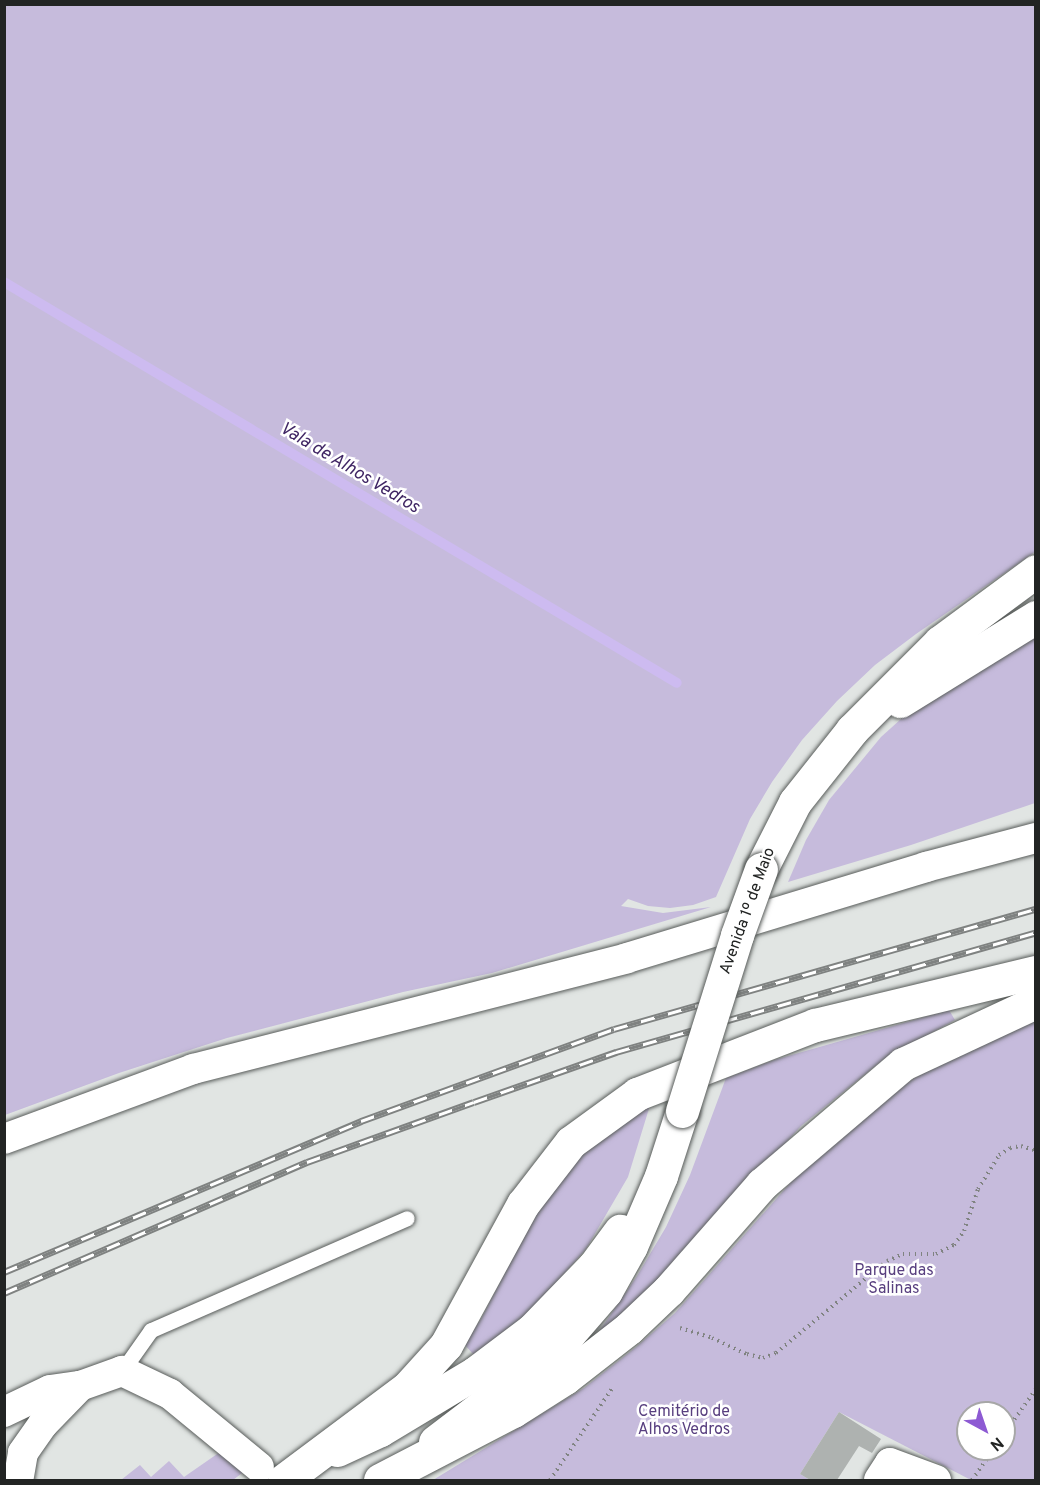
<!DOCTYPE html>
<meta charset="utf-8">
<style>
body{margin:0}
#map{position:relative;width:1040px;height:1485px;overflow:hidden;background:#e1e5e3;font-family:Overpass,sans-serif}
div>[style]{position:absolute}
.green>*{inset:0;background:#c6bbdc}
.stream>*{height:10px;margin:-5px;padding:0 5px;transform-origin:5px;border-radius:5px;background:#cdbbf0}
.building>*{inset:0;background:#aeb2b0}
.path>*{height:4px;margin-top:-2px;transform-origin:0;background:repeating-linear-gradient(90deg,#808381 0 1.5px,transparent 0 6px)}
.roads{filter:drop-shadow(0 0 2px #585c5a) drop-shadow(0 0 2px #585c5a)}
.lane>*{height:15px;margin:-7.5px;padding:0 7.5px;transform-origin:7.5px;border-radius:7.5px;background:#fff}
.street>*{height:30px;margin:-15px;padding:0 15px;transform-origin:15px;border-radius:15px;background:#fff}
.secondary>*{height:33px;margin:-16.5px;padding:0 16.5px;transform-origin:16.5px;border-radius:16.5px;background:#fff}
.primary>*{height:33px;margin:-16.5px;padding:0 16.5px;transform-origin:16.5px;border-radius:16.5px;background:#fff}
.rail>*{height:7px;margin-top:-3.5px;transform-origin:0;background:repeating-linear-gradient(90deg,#fff 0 14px,#7f8281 0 28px);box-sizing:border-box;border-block:2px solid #7f8281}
.bridges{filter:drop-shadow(0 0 2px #585c5a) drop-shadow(0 0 2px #585c5a)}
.secondary-bridge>*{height:33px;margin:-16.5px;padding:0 16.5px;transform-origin:16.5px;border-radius:16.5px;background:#fff}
span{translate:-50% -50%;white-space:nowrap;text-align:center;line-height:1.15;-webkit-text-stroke:5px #fff;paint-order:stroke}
.street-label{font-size:16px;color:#222423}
.park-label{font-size:16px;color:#583f7f}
.water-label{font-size:18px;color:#402664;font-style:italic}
.frame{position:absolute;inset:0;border:6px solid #222423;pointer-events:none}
.north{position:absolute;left:956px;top:1401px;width:60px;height:60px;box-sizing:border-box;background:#fff;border:2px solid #a7a7a7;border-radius:50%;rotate:140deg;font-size:16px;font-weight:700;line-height:24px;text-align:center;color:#222423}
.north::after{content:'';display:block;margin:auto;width:21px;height:27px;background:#8d5ad3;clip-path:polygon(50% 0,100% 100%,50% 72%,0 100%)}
</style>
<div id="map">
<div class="green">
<i style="clip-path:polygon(5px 5px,1035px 5px,1035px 552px,916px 634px,875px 665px,837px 701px,802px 740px,772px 782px,750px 819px,716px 897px,693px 905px,670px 908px,648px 906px,628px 899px,621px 906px,663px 913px,711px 907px,492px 973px,403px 992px,227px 1038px,119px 1073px,5px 1115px)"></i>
<i style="clip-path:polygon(1035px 636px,1035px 803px,911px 845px,788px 882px,806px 840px,829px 800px,881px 737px,911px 710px)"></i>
<i style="clip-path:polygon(949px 1010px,955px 1020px,884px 1059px,801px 1126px,658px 1284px,596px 1336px,637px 1276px,666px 1227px,690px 1175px,726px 1078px,774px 1060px)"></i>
<i style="clip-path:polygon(evenodd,1035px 1019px,1035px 1480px,971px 1480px,839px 1412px,800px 1474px,810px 1480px,433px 1480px,584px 1388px,636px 1347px,675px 1313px,808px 1163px,905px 1084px,935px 1066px,1035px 1019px,968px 1413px,1004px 1413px,1004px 1449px,968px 1449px,968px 1413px)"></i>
<i style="clip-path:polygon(651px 1102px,628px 1177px,586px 1249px,533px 1309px,474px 1355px,464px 1344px,481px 1319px,536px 1213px,591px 1143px)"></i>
<i style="clip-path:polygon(220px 1452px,246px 1470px,233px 1480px,121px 1480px,140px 1465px,151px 1477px,169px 1461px,184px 1477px)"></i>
</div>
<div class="stream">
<i style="left:4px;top:282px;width:783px;rotate:30.79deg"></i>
</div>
<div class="building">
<i style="clip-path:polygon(839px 1412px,881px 1439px,872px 1453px,859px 1446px,837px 1480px,810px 1480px,800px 1474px)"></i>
</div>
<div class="path">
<i style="left:680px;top:1328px;width:34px;rotate:17deg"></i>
<i style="left:712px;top:1338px;width:38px;rotate:25deg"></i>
<i style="left:747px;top:1354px;width:16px;rotate:14deg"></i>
<i style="left:763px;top:1358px;width:14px;rotate:-21deg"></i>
<i style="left:776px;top:1353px;width:144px;rotate:-39.7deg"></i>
<i style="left:887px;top:1261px;width:17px;rotate:-24deg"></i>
<i style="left:903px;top:1254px;width:33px"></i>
<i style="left:936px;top:1254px;width:20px;rotate:-27deg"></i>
<i style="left:954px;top:1245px;width:17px;rotate:-54deg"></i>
<i style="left:964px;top:1231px;width:44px;rotate:-71.6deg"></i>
<i style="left:978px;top:1189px;width:40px;rotate:-58deg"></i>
<i style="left:999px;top:1155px;width:13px;rotate:-32deg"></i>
<i style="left:1010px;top:1148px;width:11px;rotate:-10deg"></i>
<i style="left:1021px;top:1146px;width:16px;rotate:18deg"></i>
<i style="left:1004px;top:1434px;width:55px;rotate:-54.6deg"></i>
<i style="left:550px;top:1480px;width:112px;rotate:-55.9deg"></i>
<i style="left:972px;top:1480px;width:38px;rotate:-55deg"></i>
</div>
<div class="roads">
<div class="lane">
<i style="left:122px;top:1371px;width:50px;rotate:-54.7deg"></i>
<i style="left:151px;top:1330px;width:279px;rotate:-23.6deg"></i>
</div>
<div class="street">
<i style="left:4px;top:1139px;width:202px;rotate:-20.3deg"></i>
<i style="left:193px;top:1069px;width:448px;rotate:-14.3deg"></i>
<i style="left:627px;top:958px;width:313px;rotate:-16.9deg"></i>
<i style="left:926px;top:867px;width:114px;rotate:-14.8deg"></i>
<i style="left:80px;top:1386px;width:45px;rotate:-19.7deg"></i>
<i style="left:122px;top:1371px;width:53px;rotate:25.6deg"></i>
<i style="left:170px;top:1394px;width:115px;rotate:39.4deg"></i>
<i style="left:4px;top:1412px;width:51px;rotate:-25.6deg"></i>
<i style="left:50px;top:1390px;width:30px;rotate:-8deg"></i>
<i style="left:80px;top:1386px;width:53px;rotate:134.2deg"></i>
<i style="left:43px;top:1424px;width:35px;rotate:125deg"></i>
<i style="left:23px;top:1453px;width:27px;rotate:100deg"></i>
<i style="left:879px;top:1480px;width:20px;rotate:-57deg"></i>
<i style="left:890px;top:1463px;width:49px;rotate:20.3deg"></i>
</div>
<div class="secondary">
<i style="left:900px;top:701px;width:160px;rotate:-31.7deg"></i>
<i style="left:761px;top:869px;width:75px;rotate:-63.1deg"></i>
<i style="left:795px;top:802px;width:92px;rotate:-51.6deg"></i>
<i style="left:852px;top:730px;width:124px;rotate:-45deg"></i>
<i style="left:940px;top:642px;width:119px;rotate:-36.5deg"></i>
<i style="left:435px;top:1442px;width:127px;rotate:-37.3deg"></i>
<i style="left:536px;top:1365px;width:44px;rotate:-43.2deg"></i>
<i style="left:568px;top:1335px;width:58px;rotate:-49.2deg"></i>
<i style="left:606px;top:1291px;width:51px;rotate:-60.9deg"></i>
<i style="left:631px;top:1246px;width:76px;rotate:-66.8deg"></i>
<i style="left:661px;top:1176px;width:68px;rotate:-72.1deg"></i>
<i style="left:337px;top:1450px;width:47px;rotate:-24.9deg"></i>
<i style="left:380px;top:1430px;width:111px;rotate:-31deg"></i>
<i style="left:475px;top:1373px;width:71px;rotate:-37deg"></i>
<i style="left:532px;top:1330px;width:89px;rotate:-45.9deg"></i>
<i style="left:594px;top:1266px;width:44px;rotate:-53.4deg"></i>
</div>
<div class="primary">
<i style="left:284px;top:1480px;width:154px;rotate:-36.8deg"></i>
<i style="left:407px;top:1388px;width:58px;rotate:-47.8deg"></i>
<i style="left:446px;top:1345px;width:161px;rotate:-61.4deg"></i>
<i style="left:523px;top:1204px;width:78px;rotate:-52.3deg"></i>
<i style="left:571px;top:1142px;width:82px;rotate:-36deg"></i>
<i style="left:637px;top:1094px;width:191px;rotate:-21.2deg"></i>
<i style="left:815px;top:1025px;width:227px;rotate:-13.5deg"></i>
<i style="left:380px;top:1480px;width:150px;rotate:-27.4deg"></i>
<i style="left:513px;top:1411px;width:62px;rotate:-32.4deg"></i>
<i style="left:565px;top:1378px;width:81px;rotate:-38deg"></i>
<i style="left:629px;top:1328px;width:55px;rotate:-43.5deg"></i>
<i style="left:669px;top:1290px;width:141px;rotate:-48.7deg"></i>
<i style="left:762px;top:1184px;width:185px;rotate:-40.4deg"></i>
<i style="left:903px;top:1064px;width:147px;rotate:-25deg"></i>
</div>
</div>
<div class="rail">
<i style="left:4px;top:1272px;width:388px;rotate:-22.9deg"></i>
<i style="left:361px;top:1121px;width:269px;rotate:-20deg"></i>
<i style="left:614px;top:1029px;width:439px;rotate:-15.9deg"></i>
<i style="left:4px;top:1293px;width:330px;rotate:-23.4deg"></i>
<i style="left:307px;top:1162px;width:177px;rotate:-19.8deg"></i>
<i style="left:474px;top:1102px;width:151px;rotate:-19.4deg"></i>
<i style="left:616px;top:1052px;width:437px;rotate:-15.9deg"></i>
</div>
<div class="bridges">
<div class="secondary-bridge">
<i style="left:682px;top:1111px;width:184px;rotate:-72.6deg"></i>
<i style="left:737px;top:935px;width:70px;rotate:-70deg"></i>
</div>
</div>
<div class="street-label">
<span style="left:748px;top:911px;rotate:-70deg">Avenida 1º de Maio</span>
</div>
<div class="park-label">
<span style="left:894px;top:1280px">Parque das<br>Salinas</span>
<span style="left:684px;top:1421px">Cemitério de<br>Alhos Vedros</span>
</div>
<div class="water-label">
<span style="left:349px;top:469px;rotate:31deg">Vala de Alhos Vedros</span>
</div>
<div class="frame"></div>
<div class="north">N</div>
</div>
